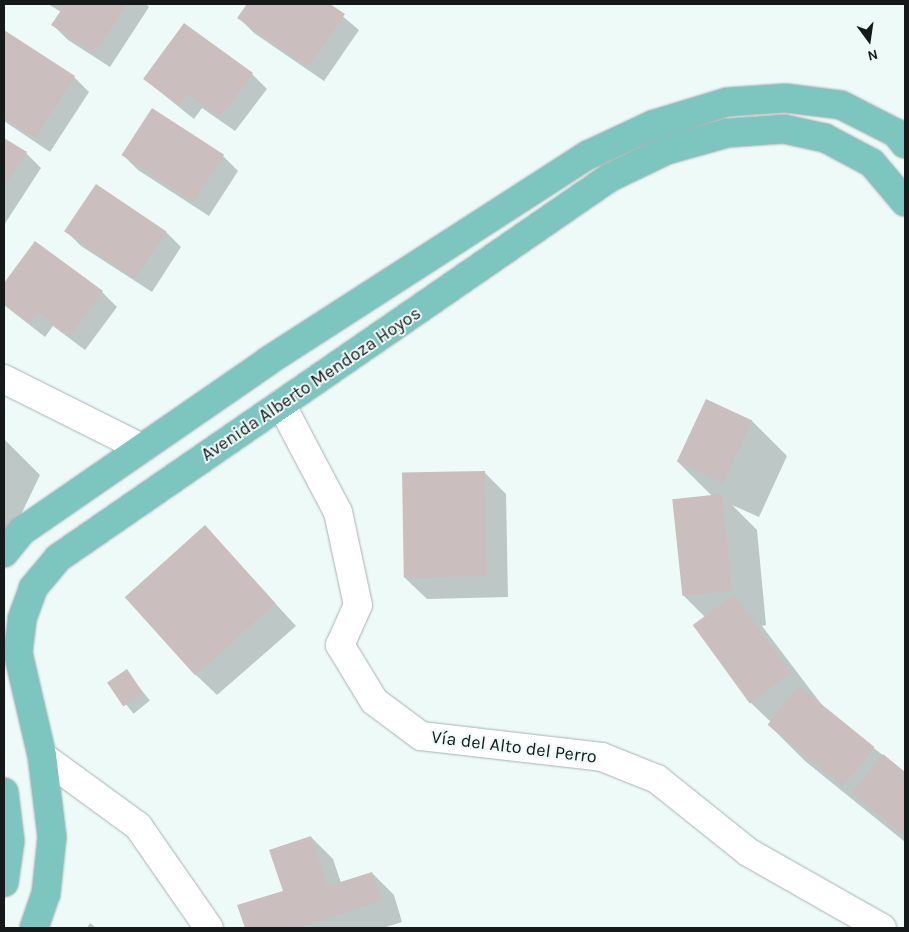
<!DOCTYPE html>
<meta charset="utf-8">
<style>
body{margin:0}
#map{position:relative;width:909px;height:932px;overflow:hidden;background:#edfaf8;font-family:Karla,sans-serif}
div>[style]{position:absolute}
.shadow>*{inset:0;background:#0003;transform-origin:0 0}
.building>*{inset:0;background:#cabebe;transform-origin:0 0}
.roads{filter:drop-shadow(0 0 1px #a7b3b1) drop-shadow(0 0 1px #a7b3b1)}
.minor>*{height:28px;margin:-14px;padding:0 14px;transform-origin:14px;border-radius:14px;background:#fff}
.major>*{height:28px;margin:-14px;padding:0 14px;transform-origin:14px;border-radius:14px;background:#7dc5bf}
span{translate:-50% -50%;white-space:nowrap;text-align:center;line-height:1.15;-webkit-text-stroke:4px #edfaf8;paint-order:stroke}
.street-label{font-size:18px;color:#151919}
.frame{position:absolute;inset:0;border:5px solid #151919;pointer-events:none}
.north{position:absolute;left:844px;top:15px;width:50px;height:50px;-webkit-text-stroke:4px #edfaf8;paint-order:stroke;rotate:166deg;font-size:14px;font-weight:700;line-height:20px;text-align:center;color:#151919}
.north::after{content:'';display:block;margin:auto;width:18px;height:22px;background:#151919;clip-path:polygon(50% 0,100% 100%,50% 72%,0 100%)}
</style>
<div id="map">
<div class="shadow">
<i style="clip-path:polygon(48px 4px,146px 4px,149px 7px,110px 67px,68px 40px,53px 25px,61px 12px)"></i>
<i style="clip-path:polygon(248px 4px,328px 4px,359px 30px,324px 81px,254px 33px,239px 18px)"></i>
<i style="clip-path:polygon(4px 32px,74px 77px,89px 92px,50px 152px,4px 121px)"></i>
<i style="clip-path:polygon(252px 74px,267px 89px,235px 131px,202px 108px,194px 119px,144px 79px)"></i>
<i style="clip-path:polygon(153px 110px,223px 156px,238px 171px,209px 216px,138px 170px,123px 155px)"></i>
<i style="clip-path:polygon(4px 139px,26px 153px,41px 168px,4px 225px)"></i>
<i style="clip-path:polygon(66px 231px,166px 232px,181px 247px,152px 292px,81px 246px)"></i>
<i style="clip-path:polygon(35px 243px,102px 292px,117px 307px,85px 350px,53px 326px,45px 337px,4px 305px,4px 286px)"></i>
<i style="clip-path:polygon(706px 400px,752px 421px,787px 456px,759px 517px,732px 505px,757px 530px,766px 625px,762px 626px,825px 709px,905px 773px,905px 842px,805px 761px,769px 725px,772px 723px,751px 703px,705px 617px,683px 595px,712px 496px,678px 462px)"></i>
<i style="clip-path:polygon(4px 439px,40px 475px,4px 550px)"></i>
<i style="clip-path:polygon(484px 472px,506px 494px,508px 597px,427px 599px,405px 578px)"></i>
<i style="clip-path:polygon(205px 527px,296px 626px,217px 695px,195px 674px)"></i>
<i style="left:126px;top:671px;width:38px;height:21px;rotate:51deg"></i>
<i style="clip-path:polygon(311px 837px,333px 859px,341px 883px,372px 873px,394px 895px,402px 922px,383px 928px,246px 928px,238px 906px,284px 891px)"></i>
<i style="clip-path:polygon(90px 923px,96px 928px,87px 928px)"></i>
</div>
<div class="building">
<i style="clip-path:polygon(55px 4px,127px 4px,95px 53px,51px 25px,62px 9px)"></i>
<i style="clip-path:polygon(247px 4px,330px 4px,345px 14px,308px 67px,237px 18px)"></i>
<i style="clip-path:polygon(184px 23px,253px 73px,220px 117px,187px 94px,179px 105px,143px 79px)"></i>
<i style="clip-path:polygon(4px 30px,75px 76px,35px 138px,4px 118px)"></i>
<i style="left:152px;top:108px;width:86px;height:56px;rotate:33deg"></i>
<i style="clip-path:polygon(4px 138px,27px 152px,4px 187px)"></i>
<i style="left:96px;top:184px;width:85px;height:57px;rotate:34deg"></i>
<i style="clip-path:polygon(35px 241px,103px 291px,70px 336px,38px 312px,29px 323px,4px 304px,4px 283px)"></i>
<i style="left:706px;top:399px;width:51px;height:69px;rotate:25deg"></i>
<i style="left:485px;top:471px;width:105px;height:83px;rotate:89deg"></i>
<i style="left:722px;top:494px;width:97px;height:50px;rotate:84deg"></i>
<i style="left:205px;top:525px;width:105px;height:108px;rotate:48deg"></i>
<i style="left:734px;top:595px;width:97px;height:51px;rotate:54deg"></i>
<i style="left:127px;top:669px;width:29px;height:24px;rotate:56deg"></i>
<i style="left:799px;top:686px;width:97px;height:50px;rotate:39deg"></i>
<i style="clip-path:polygon(883px 754px,905px 772px,905px 836px,852px 793px)"></i>
<i style="clip-path:polygon(311px 836px,328px 886px,372px 872px,382px 900px,297px 928px,245px 928px,237px 905px,283px 891px,269px 850px)"></i>
</div>
<div class="roads">
<div class="minor">
<i style="left:4px;top:379px;width:154px;rotate:26.6deg"></i>
<i style="left:281px;top:404px;width:122px;rotate:62.2deg"></i>
<i style="left:338px;top:512px;width:95px;rotate:77.9deg"></i>
<i style="left:358px;top:605px;width:44px;rotate:114.2deg"></i>
<i style="left:340px;top:645px;width:66px;rotate:58.7deg"></i>
<i style="left:374px;top:701px;width:59px;rotate:36.7deg"></i>
<i style="left:421px;top:736px;width:182px;rotate:6.6deg"></i>
<i style="left:602px;top:757px;width:59px;rotate:21.8deg"></i>
<i style="left:657px;top:779px;width:117px;rotate:38.7deg"></i>
<i style="left:748px;top:852px;width:154px;rotate:29.6deg"></i>
<i style="left:42px;top:756px;width:119px;rotate:36.1deg"></i>
<i style="left:138px;top:826px;width:124px;rotate:55.2deg"></i>
</div>
<div class="major">
<i style="left:4px;top:553px;width:28px;rotate:-51deg"></i>
<i style="left:22px;top:531px;width:299px;rotate:-34.6deg"></i>
<i style="left:268px;top:361px;width:381px;rotate:-32.8deg"></i>
<i style="left:588px;top:155px;width:71px;rotate:-25.1deg"></i>
<i style="left:652px;top:125px;width:78px;rotate:-17deg"></i>
<i style="left:727px;top:102px;width:58px;rotate:-3.9deg"></i>
<i style="left:785px;top:98px;width:56px;rotate:7.1deg"></i>
<i style="left:841px;top:105px;width:62px;rotate:27deg"></i>
<i style="left:896px;top:133px;width:14px;rotate:51deg"></i>
<i style="left:4px;top:792px;width:49px;rotate:83deg"></i>
<i style="left:10px;top:841px;width:42px;rotate:98.1deg"></i>
<i style="left:34px;top:928px;width:36px;rotate:-71deg"></i>
<i style="left:46px;top:894px;width:57px;rotate:-84deg"></i>
<i style="left:52px;top:837px;width:82px;rotate:-97deg"></i>
<i style="left:42px;top:756px;width:106px;rotate:-103.1deg"></i>
<i style="left:18px;top:653px;width:34px;rotate:-83deg"></i>
<i style="left:22px;top:619px;width:33px;rotate:-70deg"></i>
<i style="left:33px;top:588px;width:39px;rotate:-50deg"></i>
<i style="left:58px;top:558px;width:669px;rotate:-34.59deg"></i>
<i style="left:609px;top:178px;width:64px;rotate:-25.8deg"></i>
<i style="left:667px;top:150px;width:63px;rotate:-15.6deg"></i>
<i style="left:728px;top:133px;width:56px;rotate:-4.1deg"></i>
<i style="left:784px;top:129px;width:42px;rotate:12.4deg"></i>
<i style="left:825px;top:138px;width:53px;rotate:28deg"></i>
<i style="left:872px;top:163px;width:51px;rotate:49.8deg"></i>
</div>
</div>
<div class="street-label">
<span style="left:311px;top:384px;rotate:-34deg">Avenida Alberto Mendoza Hoyos</span>
<span style="left:514px;top:747px;rotate:7deg">Vía del Alto del Perro</span>
</div>
<div class="frame"></div>
<div class="north">N</div>
</div>
